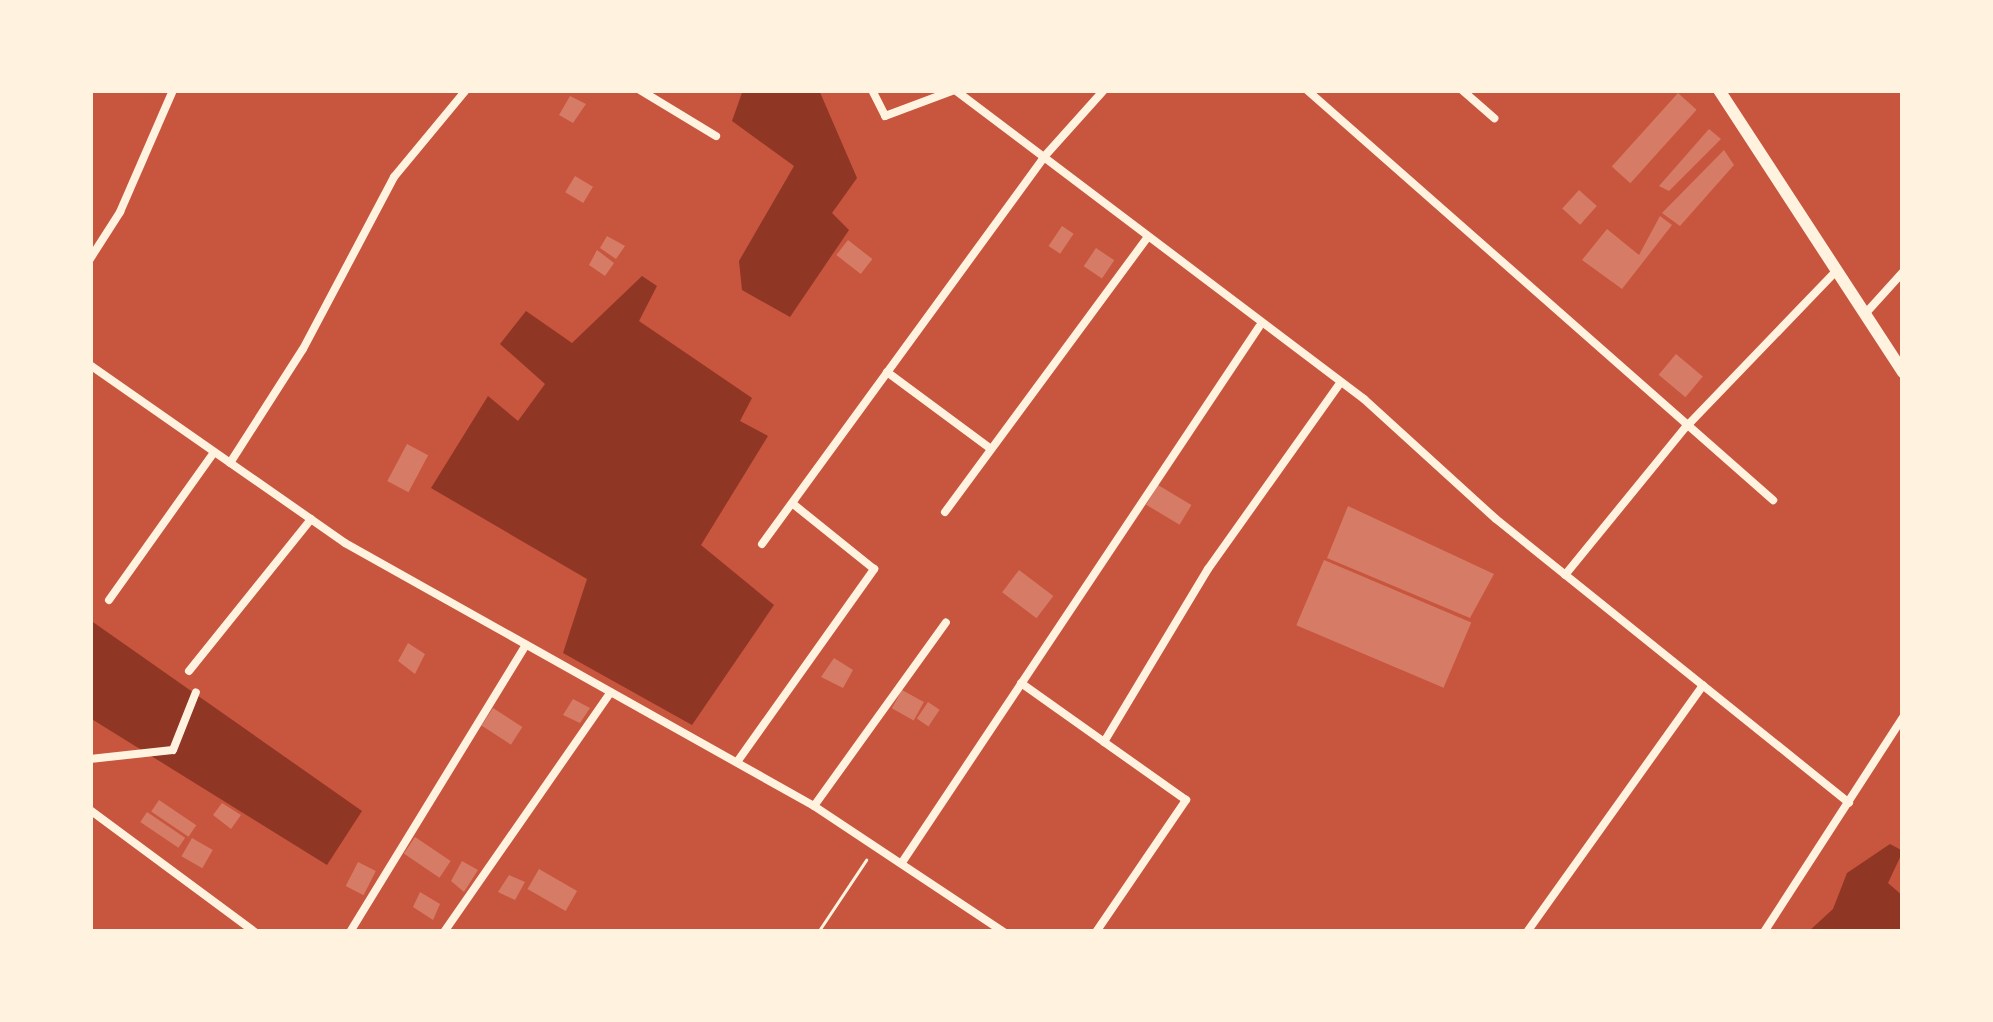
<!DOCTYPE html>
<style>
body{margin:0}
#map{position:relative;width:1993px;height:1022px;overflow:hidden;background:#c8553d;font-family:Barlow,sans-serif}
div>[style]{position:absolute}
.water>*{inset:0;background:#8f3625}
.building>*{inset:0;background:#d67c66;transform-origin:0 0}
.path>*{height:3px;margin:-1.5px;padding:0 1.5px;transform-origin:1.5px;border-radius:1.5px;background:#fff3e0}
.minor>*{height:8px;margin:-4px;padding:0 4px;transform-origin:4px;border-radius:4px;background:#fff3e0}
.primary>*{height:12px;margin:-6px;padding:0 6px;transform-origin:6px;border-radius:6px;background:#fff3e0}
span{translate:-50% -50%;white-space:nowrap;text-align:center;line-height:1.15;-webkit-text-stroke:12px #fff3e0;paint-order:stroke}
.frame{position:absolute;inset:0;border:93px solid #fff3e0;pointer-events:none}
</style>
<div id="map">
<div class="water">
<i style="clip-path:polygon(743px 90px,819px 90px,857px 178px,832px 213px,849px 230px,790px 317px,742px 290px,739px 261px,794px 166px,732px 121px)"></i>
<i style="clip-path:polygon(642px 276px,657px 286px,639px 321px,752px 398px,740px 421px,768px 436px,701px 545px,774px 605px,692px 725px,563px 653px,587px 579px,431px 488px,488px 396px,518px 421px,545px 384px,500px 344px,526px 311px,572px 343px)"></i>
<i style="clip-path:polygon(90px 620px,362px 811px,327px 865px,90px 718px)"></i>
<i style="clip-path:polygon(1890px 844px,1903px 851px,1888px 883px,1903px 896px,1903px 932px,1808px 932px,1833px 909px,1847px 873px)"></i>
</div>
<div class="building">
<i style="left:1678px;top:93px;width:25px;height:99px;rotate:42deg"></i>
<i style="clip-path:polygon(570px 96px,586px 104px,573px 123px,559px 115px)"></i>
<i style="clip-path:polygon(1709px 129px,1721px 139px,1669px 191px,1659px 186px)"></i>
<i style="clip-path:polygon(1724px 150px,1734px 165px,1680px 226px,1662px 213px)"></i>
<i style="left:575px;top:176px;width:21px;height:19px;rotate:31deg"></i>
<i style="left:1579px;top:190px;width:24px;height:25px;rotate:42deg"></i>
<i style="clip-path:polygon(1660px 216px,1672px 225px,1622px 289px,1582px 260px,1607px 229px,1639px 255px)"></i>
<i style="left:1062px;top:226px;width:14px;height:24px;rotate:34deg"></i>
<i style="clip-path:polygon(607px 236px,625px 246px,616px 259px,600px 248px)"></i>
<i style="left:848px;top:240px;width:31px;height:19px;rotate:38deg"></i>
<i style="left:1096px;top:248px;width:22px;height:22px;rotate:34deg"></i>
<i style="clip-path:polygon(597px 250px,614px 263px,605px 276px,589px 265px)"></i>
<i style="left:1676px;top:354px;width:35px;height:27px;rotate:40deg"></i>
<i style="left:407px;top:444px;width:24px;height:42px;rotate:28deg"></i>
<i style="left:1158px;top:485px;width:39px;height:23px;rotate:31deg"></i>
<i style="clip-path:polygon(1348px 506px,1494px 574px,1470px 618px,1327px 558px)"></i>
<i style="left:1324px;top:560px;width:160px;height:71px;rotate:23deg"></i>
<i style="left:1019px;top:570px;width:43px;height:28px;rotate:37deg"></i>
<i style="clip-path:polygon(408px 643px,425px 654px,415px 674px,398px 661px)"></i>
<i style="clip-path:polygon(834px 658px,853px 670px,843px 688px,821px 677px)"></i>
<i style="left:902px;top:690px;width:25px;height:21px;rotate:29deg"></i>
<i style="clip-path:polygon(573px 699px,590px 708px,580px 723px,563px 715px)"></i>
<i style="left:928px;top:702px;width:14px;height:20px;rotate:34deg"></i>
<i style="left:493px;top:708px;width:35px;height:21px;rotate:33deg"></i>
<i style="left:159px;top:800px;width:45px;height:14px;rotate:34deg"></i>
<i style="clip-path:polygon(222px 803px,241px 815px,231px 829px,213px 815px)"></i>
<i style="left:147px;top:812px;width:46px;height:12px;rotate:34deg"></i>
<i style="left:415px;top:837px;width:43px;height:20px;rotate:34deg"></i>
<i style="left:192px;top:838px;width:24px;height:21px;rotate:30deg"></i>
<i style="clip-path:polygon(462px 861px,478px 870px,464px 892px,451px 881px)"></i>
<i style="left:358px;top:862px;width:20px;height:27px;rotate:27deg"></i>
<i style="left:539px;top:869px;width:44px;height:23px;rotate:30deg"></i>
<i style="clip-path:polygon(509px 875px,525px 882px,515px 900px,498px 892px)"></i>
<i style="clip-path:polygon(420px 892px,440px 904px,433px 920px,413px 907px)"></i>
</div>
<div class="path">
<i style="left:818px;top:932px;width:87px;rotate:-56.3deg"></i>
</div>
<div class="minor">
<i style="left:640px;top:90px;width:89px;rotate:31.2deg"></i>
<i style="left:872px;top:90px;width:29px;rotate:63deg"></i>
<i style="left:885px;top:116px;width:75px;rotate:-20.4deg"></i>
<i style="left:955px;top:90px;width:513px;rotate:37.07deg"></i>
<i style="left:1364px;top:399px;width:178px;rotate:42.3deg"></i>
<i style="left:1496px;top:519px;width:453px;rotate:38.8deg"></i>
<i style="left:1307px;top:90px;width:621px;rotate:41.34deg"></i>
<i style="left:1462px;top:90px;width:43px;rotate:41.2deg"></i>
<i style="left:90px;top:259px;width:56px;rotate:-57.4deg"></i>
<i style="left:120px;top:212px;width:133px;rotate:-66.5deg"></i>
<i style="left:1865px;top:314px;width:57px;rotate:-47.9deg"></i>
<i style="left:90px;top:365px;width:311px;rotate:34.9deg"></i>
<i style="left:345px;top:543px;width:538px;rotate:29.28deg"></i>
<i style="left:814px;top:806px;width:228px;rotate:33.6deg"></i>
<i style="left:887px;top:372px;width:129px;rotate:36.5deg"></i>
<i style="left:230px;top:463px;width:135px;rotate:-57.4deg"></i>
<i style="left:303px;top:349px;width:195px;rotate:-62.1deg"></i>
<i style="left:394px;top:177px;width:113px;rotate:-50.4deg"></i>
<i style="left:945px;top:512px;width:339px;rotate:-53.6deg"></i>
<i style="left:762px;top:544px;width:477px;rotate:-53.9deg"></i>
<i style="left:1043px;top:158px;width:91px;rotate:-48.1deg"></i>
<i style="left:1565px;top:575px;width:190px;rotate:-50.8deg"></i>
<i style="left:1685px;top:428px;width:219px;rotate:-46.1deg"></i>
<i style="left:109px;top:600px;width:181px;rotate:-54.6deg"></i>
<i style="left:189px;top:671px;width:195px;rotate:-51.2deg"></i>
<i style="left:1021px;top:683px;width:102px;rotate:35.4deg"></i>
<i style="left:1104px;top:742px;width:202px;rotate:-59deg"></i>
<i style="left:1208px;top:569px;width:228px;rotate:-54.6deg"></i>
<i style="left:90px;top:759px;width:83px;rotate:-6.2deg"></i>
<i style="left:173px;top:750px;width:62px;rotate:-68.4deg"></i>
<i style="left:737px;top:762px;width:237px;rotate:-54.6deg"></i>
<i style="left:874px;top:569px;width:105px;rotate:-141.2deg"></i>
<i style="left:814px;top:806px;width:226px;rotate:-54.3deg"></i>
<i style="left:90px;top:810px;width:205px;rotate:36.5deg"></i>
<i style="left:903px;top:861px;width:642px;rotate:-56.31deg"></i>
<i style="left:350px;top:932px;width:337px;rotate:-58.5deg"></i>
<i style="left:444px;top:932px;width:292px;rotate:-55.2deg"></i>
<i style="left:1096px;top:932px;width:160px;rotate:-55.7deg"></i>
<i style="left:1186px;top:800px;width:100px;rotate:-144.7deg"></i>
<i style="left:1527px;top:932px;width:303px;rotate:-54.5deg"></i>
<i style="left:1764px;top:932px;width:256px;rotate:-57.1deg"></i>
</div>
<div class="primary">
<i style="left:1719px;top:90px;width:337px;rotate:56.9deg"></i>
</div>
<div class="frame"></div>
</div>
